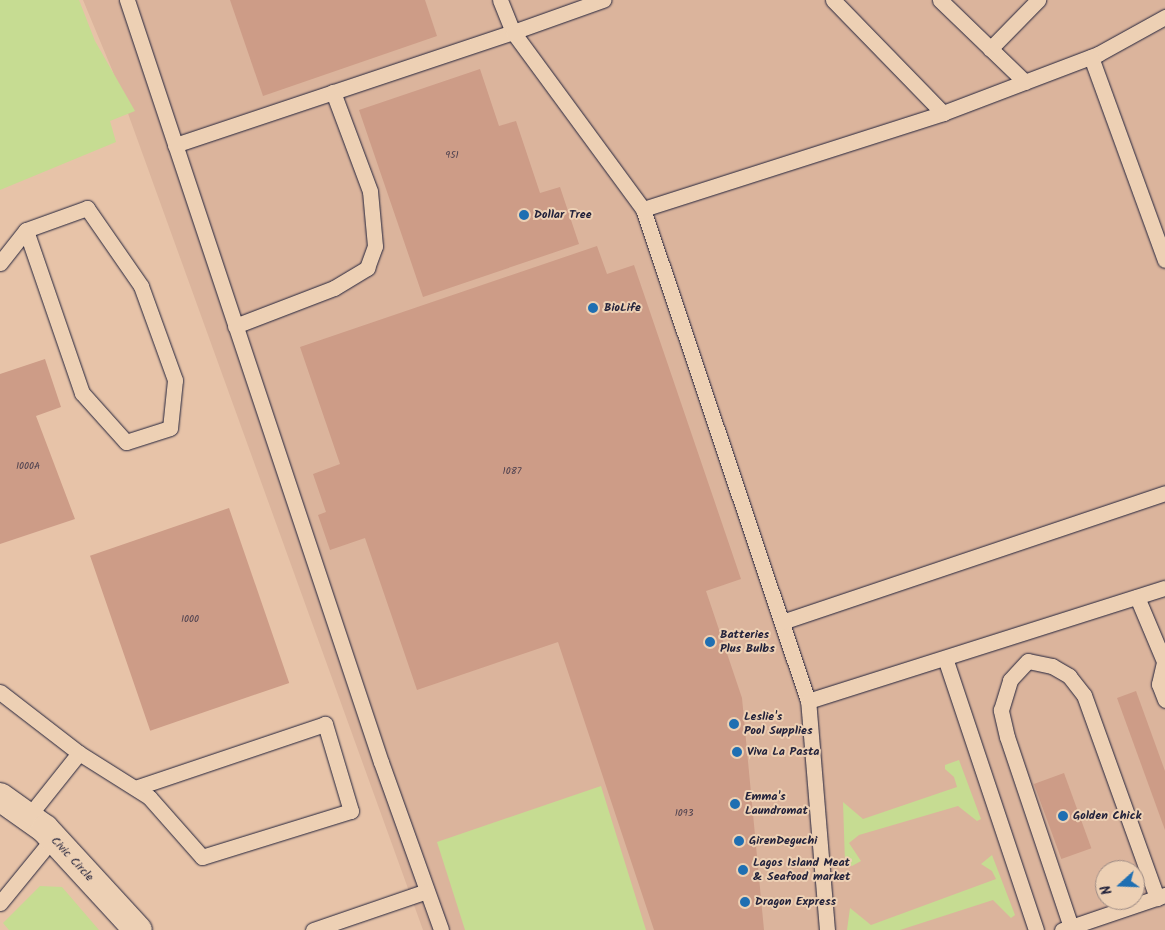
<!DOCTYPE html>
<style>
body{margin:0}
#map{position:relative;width:1165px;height:930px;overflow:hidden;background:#e7c3a8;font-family:Kalam,sans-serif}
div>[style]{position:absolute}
.built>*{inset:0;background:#dbb49c}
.green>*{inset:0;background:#c6dc92}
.building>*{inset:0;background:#cd9c87;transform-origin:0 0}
.roads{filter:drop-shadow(0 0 1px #22223b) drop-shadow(0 0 1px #22223b)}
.lane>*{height:15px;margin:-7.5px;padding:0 7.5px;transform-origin:7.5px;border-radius:7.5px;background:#edd0b4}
.secondary>*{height:28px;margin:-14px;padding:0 14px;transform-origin:14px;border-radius:14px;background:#edd0b4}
.dots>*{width:14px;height:14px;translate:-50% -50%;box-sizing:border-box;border:2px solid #edd0b4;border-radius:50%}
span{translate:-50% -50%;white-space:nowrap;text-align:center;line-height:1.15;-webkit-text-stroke:4px #edd0b4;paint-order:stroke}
.number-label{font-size:10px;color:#4d404e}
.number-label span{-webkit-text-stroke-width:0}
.poi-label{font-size:12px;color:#22223b;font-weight:700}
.left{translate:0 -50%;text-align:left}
.street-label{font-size:12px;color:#22223b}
.north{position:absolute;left:1095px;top:860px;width:50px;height:50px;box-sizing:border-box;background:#edd0b4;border:1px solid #9c8a84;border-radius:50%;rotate:250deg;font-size:14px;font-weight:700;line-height:20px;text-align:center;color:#22223b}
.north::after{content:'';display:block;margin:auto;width:18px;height:22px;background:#1f6fb2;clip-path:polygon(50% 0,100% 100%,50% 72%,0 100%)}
</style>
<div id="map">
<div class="built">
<i style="clip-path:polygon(evenodd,83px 0,1165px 0,1165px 930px,423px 930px,113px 72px,83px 0,1105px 870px,1135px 870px,1135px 900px,1105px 900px,1105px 870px)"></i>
</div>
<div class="green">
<i style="clip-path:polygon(0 0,79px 0,95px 41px,135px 111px,110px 121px,116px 142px,0 190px)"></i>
<i style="clip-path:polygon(959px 760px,981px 819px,977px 821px,958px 806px,859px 835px,849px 843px,861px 861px,852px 866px,845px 863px,843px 802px,863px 819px,957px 787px,954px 777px,945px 769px,945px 765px)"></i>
<i style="clip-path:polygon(601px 786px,646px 930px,465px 930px,437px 842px)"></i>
<i style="clip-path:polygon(992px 855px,1015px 915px,1011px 918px,993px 900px,900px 930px,847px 930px,850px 908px,871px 925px,996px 879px,992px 871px,981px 864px)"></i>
<i style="clip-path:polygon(40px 886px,62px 887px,99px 930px,9px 930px,3px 923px)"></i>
</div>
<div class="building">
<i style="clip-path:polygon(230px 0,425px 0,437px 36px,263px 96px)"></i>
<i style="clip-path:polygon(480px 69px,499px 126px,516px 121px,540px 193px,560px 187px,579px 244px,423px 297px,359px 110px)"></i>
<i style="clip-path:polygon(597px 246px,607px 274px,634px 265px,741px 579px,706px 591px,742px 698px,764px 930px,654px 930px,558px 642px,417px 690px,365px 538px,330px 550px,318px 515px,326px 512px,313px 474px,340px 464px,300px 347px)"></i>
<i style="clip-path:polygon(45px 359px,61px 407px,36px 416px,75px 519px,0 544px,0 374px)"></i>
<i style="left:229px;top:508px;width:185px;height:147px;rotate:71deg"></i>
<i style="clip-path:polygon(1136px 691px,1165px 771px,1165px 830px,1117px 698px)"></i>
<i style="left:1064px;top:773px;width:80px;height:32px;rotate:70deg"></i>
</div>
<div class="roads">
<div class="lane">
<i style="left:127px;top:0;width:803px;rotate:71.57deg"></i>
<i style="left:381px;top:762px;width:178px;rotate:70.3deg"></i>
<i style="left:500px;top:0;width:35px;rotate:68deg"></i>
<i style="left:513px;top:32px;width:96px;rotate:-19.6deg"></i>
<i style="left:833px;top:0;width:158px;rotate:45.8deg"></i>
<i style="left:943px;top:113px;width:166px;rotate:-20.8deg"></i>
<i style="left:1098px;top:54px;width:77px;rotate:-28.9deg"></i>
<i style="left:940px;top:0;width:118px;rotate:44deg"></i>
<i style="left:990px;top:49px;width:69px;rotate:-45.6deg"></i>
<i style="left:1091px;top:57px;width:216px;rotate:70deg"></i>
<i style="left:175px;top:145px;width:356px;rotate:-18.5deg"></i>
<i style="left:513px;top:32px;width:220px;rotate:53.7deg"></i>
<i style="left:643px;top:209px;width:519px;rotate:71.46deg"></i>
<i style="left:643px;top:209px;width:315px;rotate:-17.7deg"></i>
<i style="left:0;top:263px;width:42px;rotate:-51.8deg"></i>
<i style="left:26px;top:230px;width:65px;rotate:-19.8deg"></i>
<i style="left:87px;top:208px;width:95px;rotate:55.3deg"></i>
<i style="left:141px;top:286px;width:100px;rotate:70.1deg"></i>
<i style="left:175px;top:380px;width:48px;rotate:95.9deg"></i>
<i style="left:170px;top:428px;width:46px;rotate:162.3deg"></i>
<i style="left:126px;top:442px;width:66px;rotate:-131.9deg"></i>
<i style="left:82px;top:393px;width:172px;rotate:-109deg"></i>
<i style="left:235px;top:326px;width:106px;rotate:-21deg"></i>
<i style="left:334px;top:288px;width:39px;rotate:-31deg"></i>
<i style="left:367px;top:268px;width:23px;rotate:-70deg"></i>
<i style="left:375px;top:246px;width:55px;rotate:-95.2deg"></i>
<i style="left:370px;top:191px;width:106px;rotate:-110.5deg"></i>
<i style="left:1137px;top:597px;width:67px;rotate:67.2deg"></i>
<i style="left:782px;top:622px;width:404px;rotate:-18.6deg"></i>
<i style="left:945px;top:658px;width:287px;rotate:71.5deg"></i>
<i style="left:1165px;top:658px;width:27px;rotate:103deg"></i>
<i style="left:1159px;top:684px;width:17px;rotate:69deg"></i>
<i style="left:0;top:692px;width:100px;rotate:37.7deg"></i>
<i style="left:79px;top:753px;width:82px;rotate:128.6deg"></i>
<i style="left:79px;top:753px;width:83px;rotate:32.2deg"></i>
<i style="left:149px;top:797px;width:80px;rotate:48.5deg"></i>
<i style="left:202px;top:857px;width:156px;rotate:-17.2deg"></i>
<i style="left:351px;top:811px;width:91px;rotate:-106.6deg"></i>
<i style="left:325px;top:724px;width:200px;rotate:161.4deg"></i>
<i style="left:0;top:903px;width:84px;rotate:-50.8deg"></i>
<i style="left:1071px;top:927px;width:200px;rotate:-108.6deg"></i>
<i style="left:1007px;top:737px;width:28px;rotate:-103deg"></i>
<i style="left:1001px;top:710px;width:31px;rotate:-73deg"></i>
<i style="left:1010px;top:680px;width:26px;rotate:-47deg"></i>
<i style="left:1028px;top:661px;width:25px;rotate:12deg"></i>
<i style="left:1052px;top:666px;width:20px;rotate:30deg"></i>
<i style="left:1069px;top:676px;width:24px;rotate:52deg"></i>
<i style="left:1084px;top:695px;width:216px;rotate:70.2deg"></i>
<i style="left:313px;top:930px;width:120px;rotate:-18.9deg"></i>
<i style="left:827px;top:930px;width:230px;rotate:-94.7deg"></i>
<i style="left:808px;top:701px;width:374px;rotate:-17.6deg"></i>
<i style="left:1062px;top:930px;width:109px;rotate:-18.8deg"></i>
</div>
<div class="secondary">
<i style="left:0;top:797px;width:55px;rotate:35.4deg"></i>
<i style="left:45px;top:829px;width:137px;rotate:47.4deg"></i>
</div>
</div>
<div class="dots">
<i style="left:524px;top:215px;background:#1f6fb2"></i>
<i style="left:593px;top:308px;background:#1f6fb2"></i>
<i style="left:710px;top:642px;background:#1f6fb2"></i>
<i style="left:734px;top:724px;background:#1f6fb2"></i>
<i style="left:737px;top:752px;background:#1f6fb2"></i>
<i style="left:735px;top:804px;background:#1f6fb2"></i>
<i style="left:1063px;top:816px;background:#1f6fb2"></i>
<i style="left:739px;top:841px;background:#1f6fb2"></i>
<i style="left:743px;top:870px;background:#1f6fb2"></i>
<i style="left:745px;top:902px;background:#1f6fb2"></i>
</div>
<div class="number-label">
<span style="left:452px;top:156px">951</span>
<span style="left:28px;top:467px">1000A</span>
<span style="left:512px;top:472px">1087</span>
<span style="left:190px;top:620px">1000</span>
<span style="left:684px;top:814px">1093</span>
</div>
<div class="poi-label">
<span class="left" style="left:534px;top:215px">Dollar Tree</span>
<span class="left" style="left:604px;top:308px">BioLife</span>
<span class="left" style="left:720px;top:642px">Batteries<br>Plus Bulbs</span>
<span class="left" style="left:744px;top:724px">Leslie's<br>Pool Supplies</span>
<span class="left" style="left:747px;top:752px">Viva La Pasta</span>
<span class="left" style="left:745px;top:804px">Emma's<br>Laundromat</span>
<span class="left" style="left:1073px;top:816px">Golden Chick</span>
<span class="left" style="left:749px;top:841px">GirenDeguchi</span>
<span class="left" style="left:753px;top:870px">Lagos Island Meat<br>&amp; Seafood market</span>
<span class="left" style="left:755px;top:902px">Dragon Express</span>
</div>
<div class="street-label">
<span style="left:72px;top:859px;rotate:47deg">Civic Circle</span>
</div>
<div class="north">N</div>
</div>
